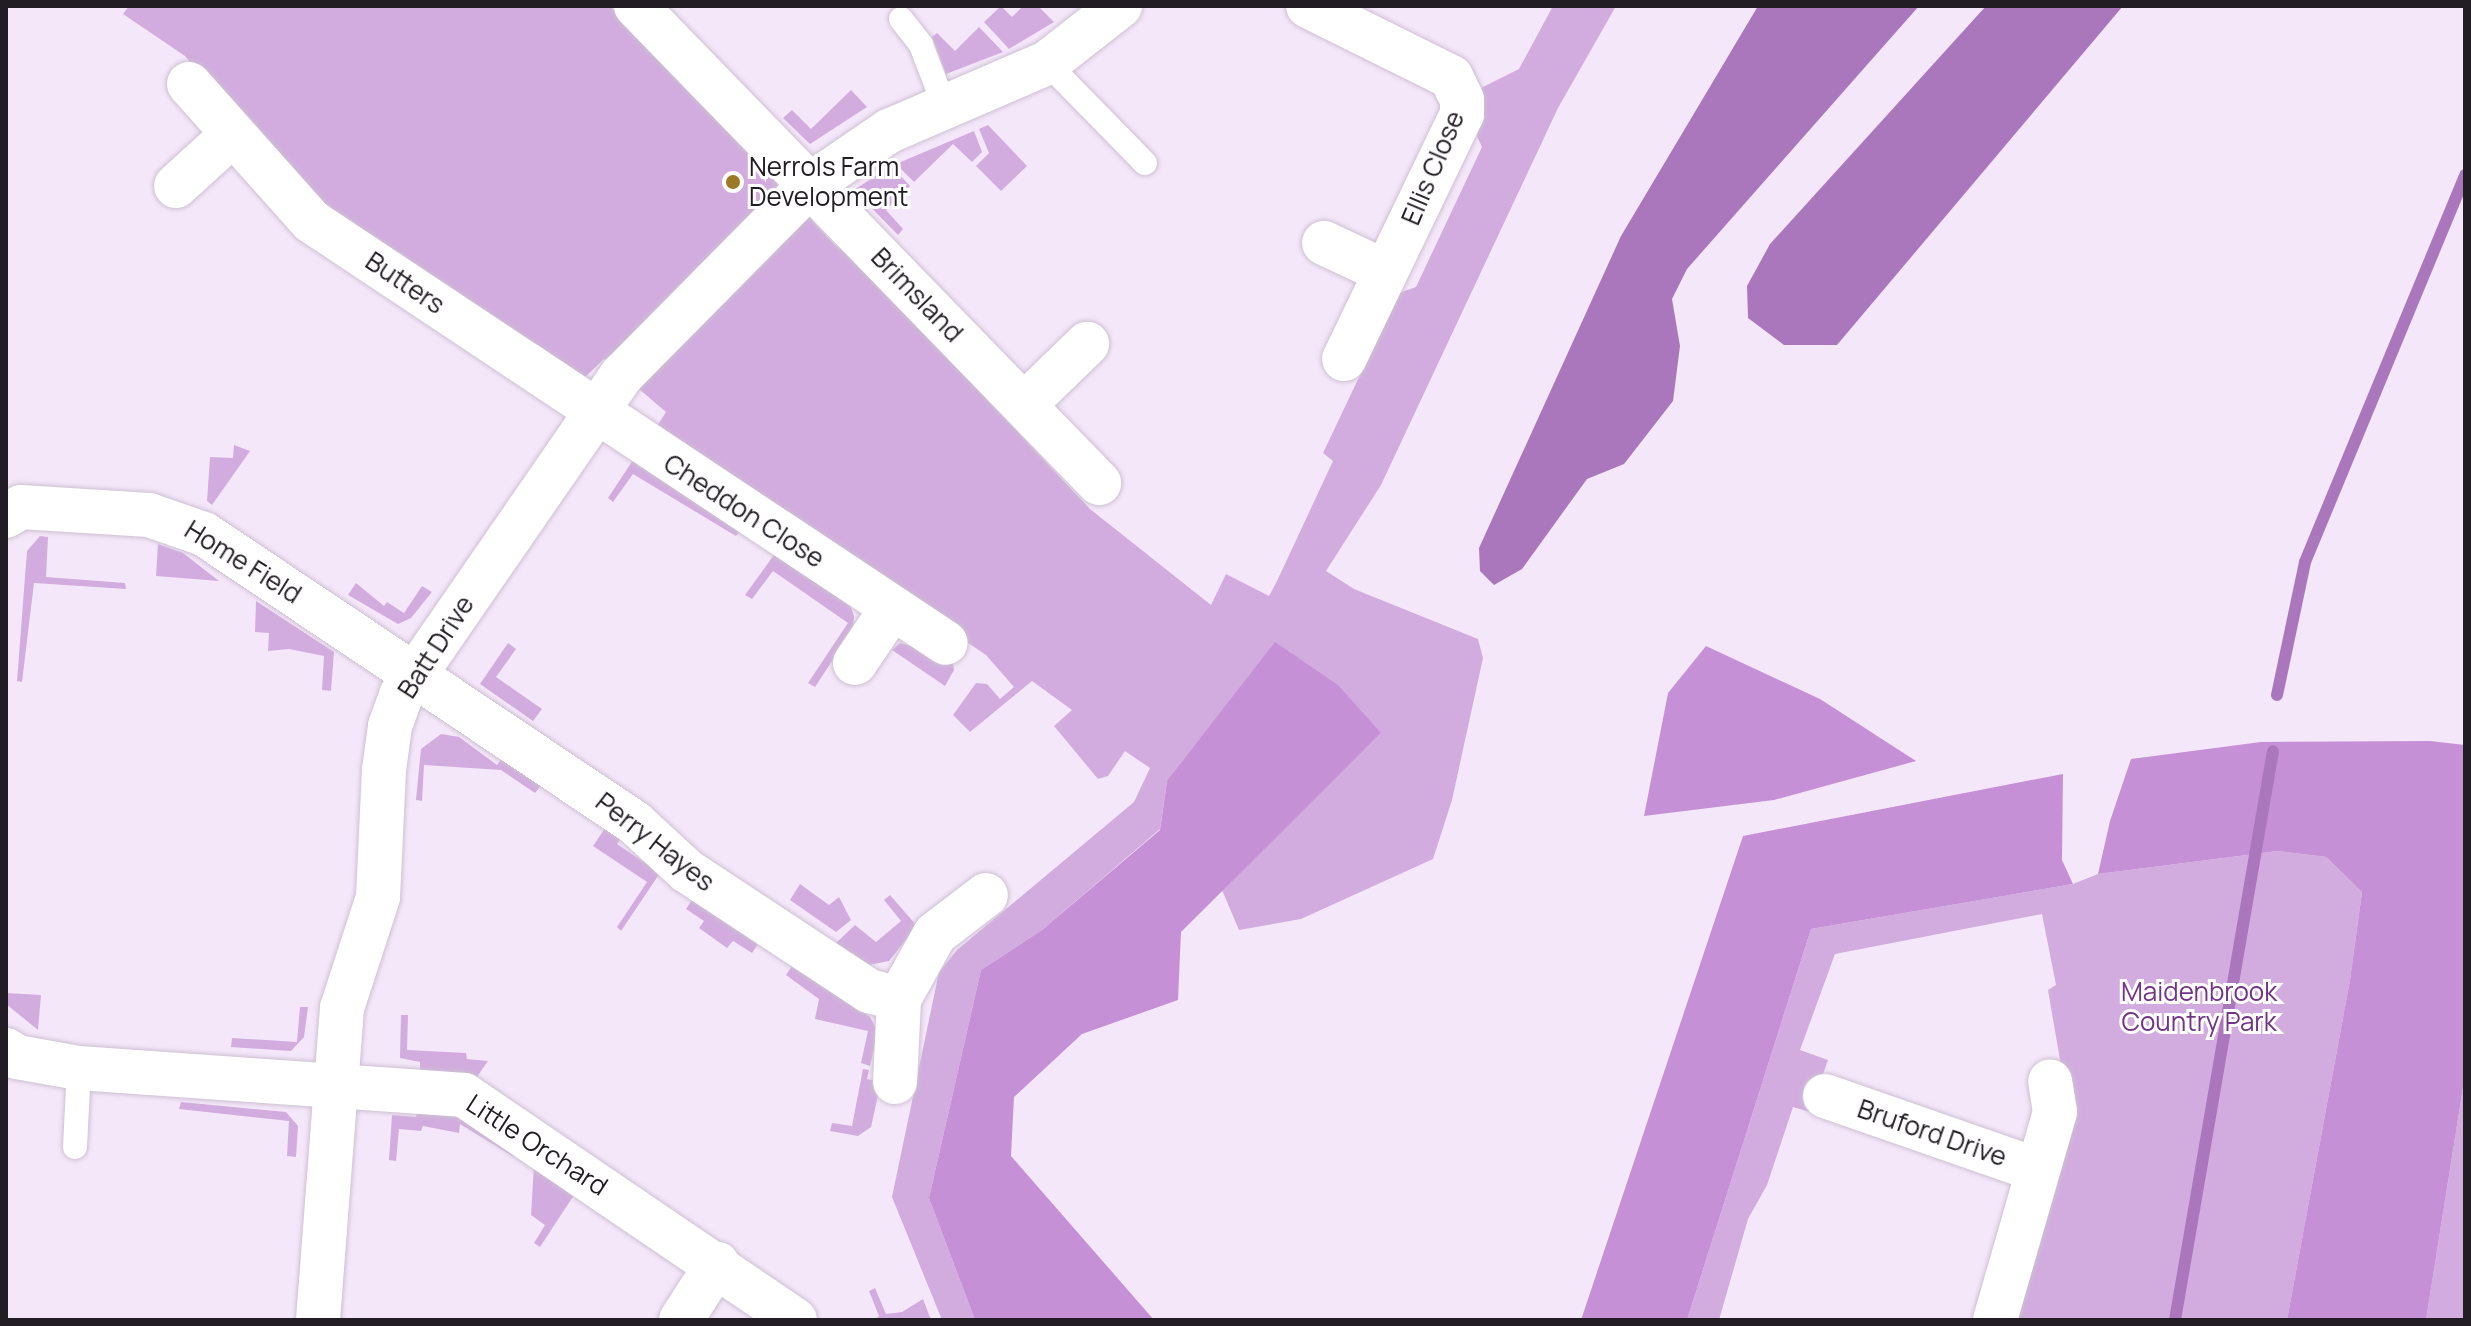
<!DOCTYPE html>
<style>
body{margin:0}
#map{position:relative;width:2471px;height:1326px;overflow:hidden;background:#f5e7fa;font-family:Manrope,sans-serif}
div>[style]{position:absolute}
.green>*{inset:0;background:#d2acdf}
.forest>*{inset:0;background:#c690d7}
.water>*{inset:0;background:#ab77bc}
.stream>*{height:12px;margin:-6px;padding:0 6px;transform-origin:6px;border-radius:6px;background:#ab77bc}
.roads{filter:drop-shadow(0 0 2px #cdc0d2) drop-shadow(0 0 2px #cdc0d2)}
.lane>*{height:24px;margin:-12px;padding:0 12px;transform-origin:12px;border-radius:12px;background:#fff}
.street>*{height:44px;margin:-22px;padding:0 22px;transform-origin:22px;border-radius:22px;background:#fff}
.dots>*{width:22px;height:22px;translate:-50% -50%;box-sizing:border-box;border:4px solid #fff;border-radius:50%}
span{translate:-50% -50%;white-space:nowrap;text-align:center;line-height:1.15;-webkit-text-stroke:6px #fff;paint-order:stroke}
.poi-label{font-size:26px;color:#221d24}
.left{translate:0 -50%;text-align:left}
.street-label{font-size:26px;color:#221d24}
.park-label{font-size:26px;color:#733387}
.frame{position:absolute;inset:0;border:8px solid #221d24;pointer-events:none}
</style>
<div id="map">
<div class="green">
<i style="clip-path:polygon(129px 6px,610px 6px,835px 245px,906px 299px,901px 308px,1090px 509px,1211px 605px,1226px 574px,1269px 596px,1277px 581px,1333px 461px,1323px 453px,1399px 293px,1416px 287px,1482px 147px,1475px 132px,1481px 88px,1519px 69px,1553px 6px,1616px 6px,1558px 108px,1381px 485px,1326px 571px,1354px 589px,1478px 639px,1483px 658px,1452px 800px,1433px 859px,1301px 919px,1239px 930px,1222px 890px,1381px 733px,1167px 781px,1160px 829px,1042px 930px,981px 970px,929px 1198px,975px 1320px,942px 1320px,892px 1197px,939px 972px,957px 950px,1134px 802px,1150px 768px,1125px 751px,1108px 776px,1098px 779px,1054px 726px,1072px 710px,1032px 681px,970px 732px,953px 715px,976px 683px,987px 684px,1000px 699px,1014px 687px,986px 655px,654px 431px,666px 412px,604px 359px,579px 383px,320px 209px,185px 56px,123px 14px)"></i>
<i style="clip-path:polygon(1001px 6px,1012px 17px,1023px 6px,1038px 6px,1054px 22px,1009px 49px,984px 22px)"></i>
<i style="clip-path:polygon(979px 27px,1003px 52px,946px 74px,932px 37px,937px 33px,955px 51px)"></i>
<i style="clip-path:polygon(851px 90px,867px 107px,810px 144px,783px 118px,792px 110px,811px 129px)"></i>
<i style="clip-path:polygon(988px 125px,1027px 166px,1001px 191px,976px 166px,989px 153px,979px 129px)"></i>
<i style="clip-path:polygon(974px 131px,982px 152px,972px 162px,953px 144px,914px 182px,896px 164px)"></i>
<i style="clip-path:polygon(891px 166px,910px 186px,886px 210px,903px 229px,898px 235px,854px 190px)"></i>
<i style="clip-path:polygon(234px 445px,250px 451px,212px 505px,207px 501px,210px 457px,233px 458px)"></i>
<i style="clip-path:polygon(635px 457px,741px 530px,736px 536px,633px 474px,613px 502px,608px 498px)"></i>
<i style="clip-path:polygon(40px 536px,48px 537px,46px 577px,125px 583px,126px 589px,34px 583px,22px 682px,17px 681px,27px 551px)"></i>
<i style="clip-path:polygon(158px 544px,183px 553px,219px 581px,156px 576px)"></i>
<i style="clip-path:polygon(776px 552px,849px 602px,854px 616px,853px 629px,815px 687px,808px 683px,848px 623px,773px 571px,752px 599px,745px 595px)"></i>
<i style="clip-path:polygon(356px 583px,384px 606px,387px 602px,404px 613px,422px 586px,432px 592px,411px 618px,398px 624px,348px 595px)"></i>
<i style="clip-path:polygon(256px 601px,334px 652px,331px 691px,322px 690px,324px 656px,289px 649px,268px 651px,269px 633px,255px 632px)"></i>
<i style="clip-path:polygon(508px 643px,516px 649px,496px 677px,542px 709px,533px 721px,480px 684px)"></i>
<i style="clip-path:polygon(900px 643px,952px 658px,954px 670px,945px 686px,892px 650px)"></i>
<i style="clip-path:polygon(441px 734px,459px 737px,497px 765px,504px 755px,544px 782px,535px 793px,501px 770px,424px 765px,422px 801px,416px 800px,421px 749px)"></i>
<i style="clip-path:polygon(608px 824px,623px 835px,617px 844px,660px 873px,621px 931px,617px 927px,647px 882px,593px 846px)"></i>
<i style="clip-path:polygon(2278px 851px,2326px 857px,2362px 892px,2350px 980px,2287px 1320px,2013px 1320px,2070px 1118px,2048px 990px,2056px 985px,2042px 914px,1835px 954px,1800px 1050px,1828px 1060px,1810px 1112px,1793px 1107px,1767px 1185px,1748px 1219px,1719px 1320px,1687px 1320px,1811px 929px,2073px 884px,2098px 874px)"></i>
<i style="clip-path:polygon(800px 884px,829px 905px,839px 897px,851px 920px,836px 932px,790px 900px)"></i>
<i style="clip-path:polygon(890px 895px,917px 926px,889px 961px,869px 965px,834px 945px,855px 925px,876px 942px,901px 921px,884px 900px)"></i>
<i style="clip-path:polygon(694px 897px,760px 941px,752px 953px,733px 941px,727px 948px,699px 928px,704px 921px,686px 909px)"></i>
<i style="clip-path:polygon(794px 963px,870px 1017px,878px 1032px,870px 1066px,861px 1063px,868px 1031px,815px 1019px,819px 999px,786px 975px)"></i>
<i style="clip-path:polygon(7px 974px,7px 993px,41px 995px,38px 1030px,6px 1004px,6px 974px)"></i>
<i style="clip-path:polygon(300px 1007px,308px 1007px,304px 1037px,291px 1051px,231px 1047px,232px 1038px,297px 1042px)"></i>
<i style="clip-path:polygon(401px 1015px,408px 1015px,407px 1050px,466px 1053px,467px 1059px,488px 1061px,474px 1081px,420px 1070px,420px 1062px,400px 1058px)"></i>
<i style="clip-path:polygon(863px 1069px,869px 1070px,867px 1079px,881px 1082px,871px 1127px,858px 1136px,830px 1131px,832px 1123px,852px 1126px)"></i>
<i style="clip-path:polygon(2465px 1075px,2465px 1320px,2426px 1320px)"></i>
<i style="clip-path:polygon(181px 1102px,286px 1112px,298px 1126px,296px 1157px,287px 1156px,289px 1121px,179px 1109px)"></i>
<i style="clip-path:polygon(417px 1108px,457px 1113px,515px 1151px,514px 1157px,460px 1124px,459px 1133px,423px 1126px,421px 1131px,399px 1129px,396px 1161px,389px 1160px,392px 1115px,416px 1117px)"></i>
<i style="clip-path:polygon(534px 1165px,576px 1192px,540px 1247px,534px 1243px,545px 1225px,531px 1215px)"></i>
<i style="clip-path:polygon(875px 1288px,886px 1314px,902px 1312px,923px 1299px,931px 1320px,875px 1320px,879px 1316px,869px 1291px)"></i>
</div>
<div class="forest">
<i style="clip-path:polygon(1275px 642px,1338px 685px,1381px 733px,1181px 932px,1178px 1000px,1082px 1034px,1014px 1097px,1011px 1156px,1154px 1320px,975px 1320px,929px 1198px,981px 970px,1042px 930px,1160px 830px,1167px 781px)"></i>
<i style="clip-path:polygon(1706px 646px,1820px 699px,1916px 761px,1774px 800px,1644px 816px,1668px 693px)"></i>
<i style="clip-path:polygon(2430px 741px,2465px 745px,2465px 1075px,2426px 1320px,2287px 1320px,2350px 980px,2362px 892px,2326px 857px,2278px 851px,2098px 874px,2110px 821px,2131px 759px,2261px 742px)"></i>
<i style="clip-path:polygon(2063px 774px,2062px 860px,2073px 884px,1811px 929px,1687px 1320px,1581px 1320px,1743px 836px)"></i>
</div>
<div class="water">
<i style="clip-path:polygon(1758px 6px,1919px 6px,1687px 269px,1672px 299px,1680px 346px,1673px 401px,1624px 464px,1587px 479px,1522px 569px,1494px 585px,1480px 571px,1479px 548px,1621px 236px)"></i>
<i style="clip-path:polygon(1986px 6px,2123px 6px,1837px 345px,1784px 345px,1748px 318px,1747px 286px,1770px 244px)"></i>
</div>
<div class="stream">
<i style="left:2277px;top:695px;width:136px;rotate:-78.1deg"></i>
<i style="left:2305px;top:562px;width:419px;rotate:-67.5deg"></i>
<i style="left:2175px;top:1320px;width:577px;rotate:-80.23deg"></i>
</div>
<div class="roads">
<div class="lane">
<i style="left:901px;top:19px;width:33px;rotate:52deg"></i>
<i style="left:921px;top:45px;width:67px;rotate:69.1deg"></i>
<i style="left:1047px;top:63px;width:140px;rotate:45.6deg"></i>
<i style="left:75px;top:1147px;width:79px;rotate:-87.1deg"></i>
</div>
<div class="street">
<i style="left:636px;top:6px;width:665px;rotate:45.85deg"></i>
<i style="left:1308px;top:6px;width:160px;rotate:26.4deg"></i>
<i style="left:1451px;top:77px;width:25px;rotate:64deg"></i>
<i style="left:1462px;top:100px;width:14px;rotate:90deg"></i>
<i style="left:1462px;top:114px;width:272px;rotate:115.7deg"></i>
<i style="left:189px;top:84px;width:183px;rotate:48.3deg"></i>
<i style="left:311px;top:221px;width:762px;rotate:33.61deg"></i>
<i style="left:176px;top:186px;width:76px;rotate:-42.3deg"></i>
<i style="left:1324px;top:243px;width:68px;rotate:25.1deg"></i>
<i style="left:1024px;top:405px;width:88px;rotate:-44.1deg"></i>
<i style="left:6px;top:516px;width:17px;rotate:-31deg"></i>
<i style="left:21px;top:507px;width:128px;rotate:3.6deg"></i>
<i style="left:149px;top:515px;width:58px;rotate:19.1deg"></i>
<i style="left:204px;top:534px;width:519px;rotate:33.84deg"></i>
<i style="left:635px;top:823px;width:71px;rotate:42.7deg"></i>
<i style="left:687px;top:871px;width:218px;rotate:33.4deg"></i>
<i style="left:869px;top:991px;width:31px;rotate:15deg"></i>
<i style="left:899px;top:999px;width:74px;rotate:-61deg"></i>
<i style="left:935px;top:934px;width:64px;rotate:-37.4deg"></i>
<i style="left:855px;top:663px;width:66px;rotate:-56.1deg"></i>
<i style="left:6px;top:1050px;width:13px;rotate:32deg"></i>
<i style="left:17px;top:1057px;width:63px;rotate:10.1deg"></i>
<i style="left:79px;top:1068px;width:386px;rotate:4deg"></i>
<i style="left:464px;top:1095px;width:400px;rotate:34.2deg"></i>
<i style="left:895px;top:1082px;width:83px;rotate:-87.2deg"></i>
<i style="left:1825px;top:1096px;width:225px;rotate:19.2deg"></i>
<i style="left:318px;top:1320px;width:313px;rotate:-85.6deg"></i>
<i style="left:342px;top:1008px;width:117px;rotate:-72deg"></i>
<i style="left:378px;top:897px;width:127px;rotate:-87.3deg"></i>
<i style="left:384px;top:770px;width:44px;rotate:-82.2deg"></i>
<i style="left:390px;top:726px;width:33px;rotate:-70deg"></i>
<i style="left:401px;top:695px;width:389px;rotate:-55.4deg"></i>
<i style="left:622px;top:375px;width:267px;rotate:-45.3deg"></i>
<i style="left:810px;top:185px;width:96px;rotate:-34.4deg"></i>
<i style="left:889px;top:131px;width:172px;rotate:-23.3deg"></i>
<i style="left:1047px;top:63px;width:93px;rotate:-38deg"></i>
<i style="left:681px;top:1320px;width:67px;rotate:-57.3deg"></i>
<i style="left:1995px;top:1320px;width:216px;rotate:-73.9deg"></i>
<i style="left:2055px;top:1112px;width:31px;rotate:-99deg"></i>
</div>
</div>
<div class="dots">
<i style="left:733px;top:182px;background:#9c7a25"></i>
</div>
<div class="poi-label">
<span class="left" style="left:749px;top:182px">Nerrols Farm<br>Development</span>
</div>
<div class="street-label">
<span style="left:1433px;top:168px;rotate:-67deg">Ellis Close</span>
<span style="left:405px;top:283px;rotate:34deg">Butters</span>
<span style="left:917px;top:295px;rotate:46deg">Brimsland</span>
<span style="left:744px;top:511px;rotate:33deg">Cheddon Close</span>
<span style="left:243px;top:562px;rotate:32deg">Home Field</span>
<span style="left:436px;top:647px;rotate:-57deg">Batt Drive</span>
<span style="left:655px;top:842px;rotate:38deg">Perry Hayes</span>
<span style="left:1932px;top:1133px;rotate:19deg">Bruford Drive</span>
<span style="left:537px;top:1145px;rotate:33deg">Little Orchard</span>
</div>
<div class="park-label">
<span style="left:2199px;top:1007px">Maidenbrook<br>Country Park</span>
</div>
<div class="frame"></div>
</div>
